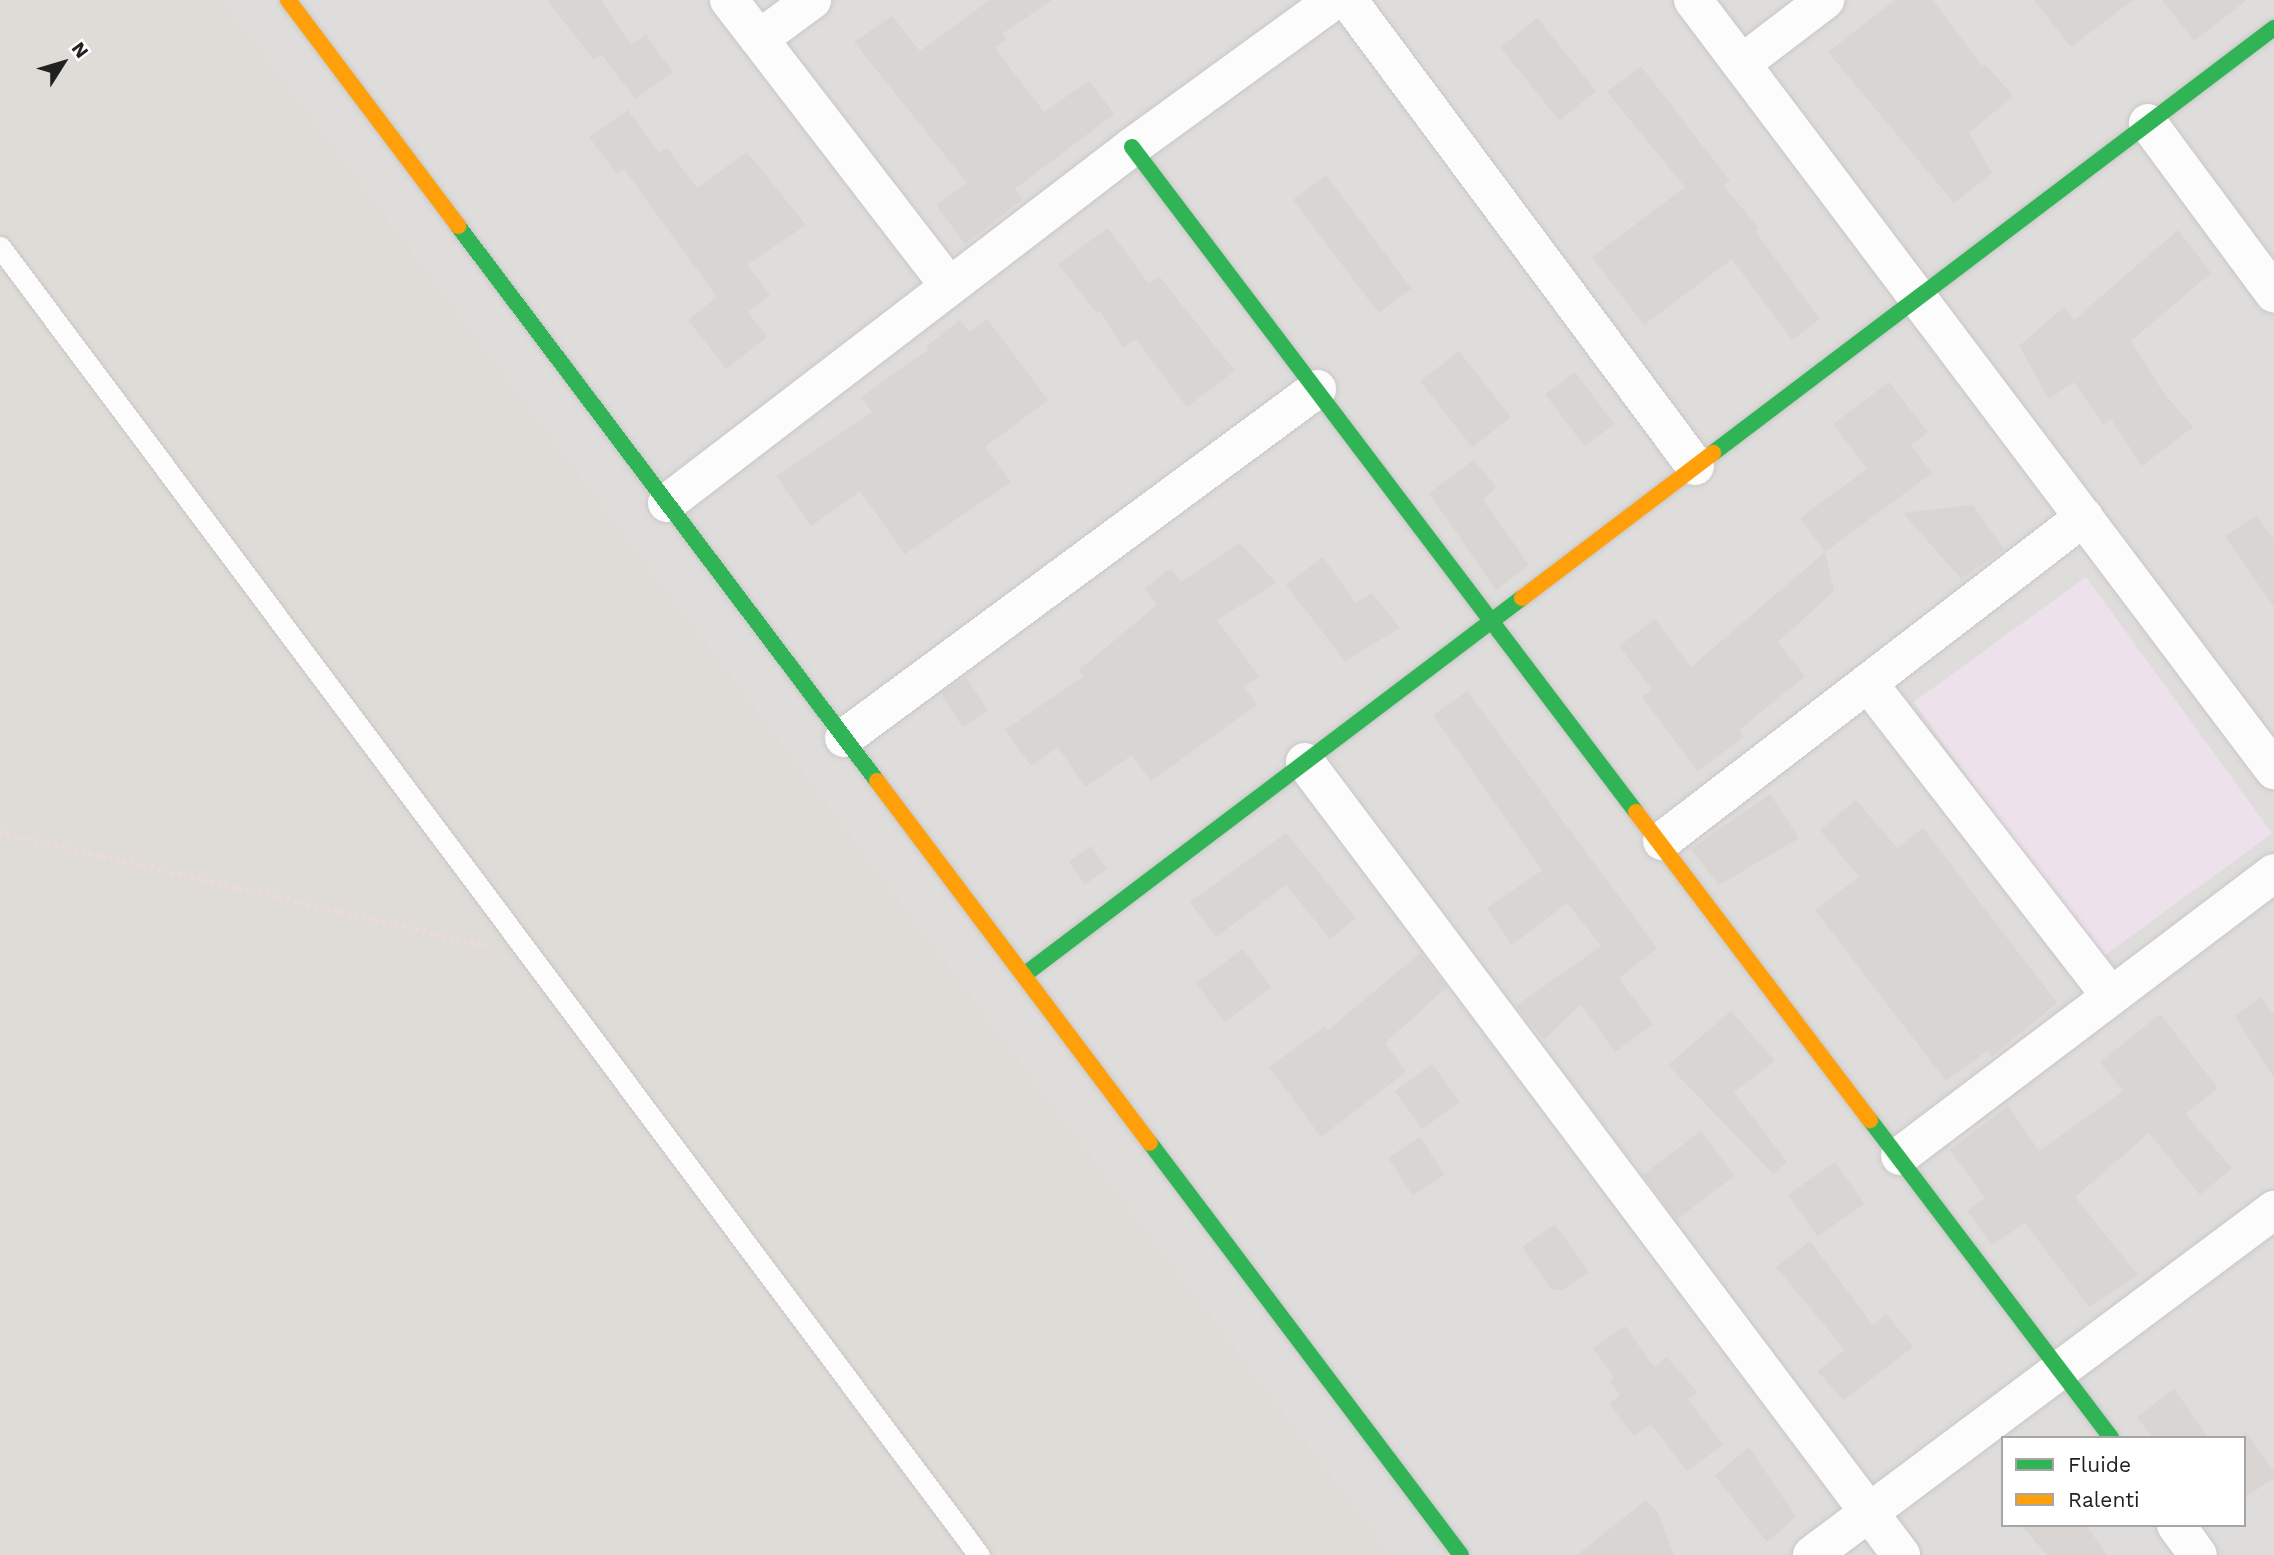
<!DOCTYPE html>
<style>
body{margin:0}
#map{position:relative;width:2274px;height:1555px;overflow:hidden;background:#efedea;font-family:"Work Sans",sans-serif}
div>[style]{position:absolute}
.residential>*{inset:0;background:#dedddb}
.industrial>*{inset:0;background:#ede1eb;transform-origin:0 0}
.airport>*{inset:0;background:#dfdcd8}
.building>*{inset:0;background:#d8d5d2;transform-origin:0 0}
.path>*{height:4.5px;margin-top:-2.25px;transform-origin:0;background:repeating-linear-gradient(90deg,#ecdadb 0 3.5px,transparent 0 7px)}
.roads{filter:drop-shadow(0 0 2px #c8c7c6) drop-shadow(0 0 2px #c8c7c6)}
.lane>*{height:21px;margin:-10.5px;padding:0 10.5px;transform-origin:10.5px;border-radius:10.5px;background:#fdfcfc}
.street>*{height:38px;margin:-19px;padding:0 19px;transform-origin:19px;border-radius:19px;background:#fdfcfc}
.fast>*{height:16px;margin:-8px;padding:0 8px;transform-origin:8px;border-radius:8px;background:#30b455}
.slow>*{height:16px;margin:-8px;padding:0 8px;transform-origin:8px;border-radius:8px;background:#ff9f0a}
span{translate:-50% -50%;white-space:nowrap;text-align:center;line-height:1.15;-webkit-text-stroke:5px #fff;paint-order:stroke}
.legend{position:absolute;left:2001px;top:1436px;width:245px;height:91px;box-sizing:border-box;background:#fff;border:2px solid #a6a6a6;margin:0;padding:9px 12px;list-style:none;font-size:21px;color:#212121}
.legend li{display:flex;align-items:center;gap:14px;height:35px}
.legend b{width:35px;border:2px solid #a6a6a6}
.north{position:absolute;left:28px;top:28px;width:70px;height:70px;-webkit-text-stroke:5px #fff;paint-order:stroke;rotate:53deg;font-size:19px;font-weight:700;line-height:28px;text-align:center;color:#212121}
.north::after{content:'';display:block;margin:auto;width:24px;height:32px;background:#212121;clip-path:polygon(50% 0,100% 100%,50% 72%,0 100%)}
</style>
<div id="map">
<div class="residential">
<i style="clip-path:polygon(evenodd,225px 0,2274px 0,2274px 1555px,1393px 1555px,225px 0,2003px 1438px,2244px 1438px,2244px 1525px,2003px 1525px,2003px 1438px)"></i>
</div>
<div class="industrial">
<i style="left:2086px;top:577px;width:317px;height:213px;rotate:54deg"></i>
</div>
<div class="airport">
<i style="clip-path:polygon(0 0,225px 0,1393px 1555px,0 1555px)"></i>
</div>
<div class="building">
<i style="clip-path:polygon(547px 0,601px 0,631px 45px,646px 35px,673px 72px,635px 99px,601px 54px,594px 60px)"></i>
<i style="clip-path:polygon(990px 0,1052px 0,1002px 34px,1007px 39px,995px 48px,1044px 112px,1089px 81px,1114px 114px,1015px 189px,1023px 199px,965px 244px,936px 205px,967px 183px,854px 42px,892px 16px,920px 51px)"></i>
<i style="clip-path:polygon(1895px 0,1933px 0,1982px 66px,1985px 64px,2013px 96px,1969px 133px,1992px 173px,1954px 203px,1828px 52px)"></i>
<i style="clip-path:polygon(2034px 0,2133px 0,2071px 47px)"></i>
<i style="clip-path:polygon(2162px 0,2247px 0,2194px 41px)"></i>
<i style="left:1537px;top:18px;width:94px;height:47px;rotate:51deg"></i>
<i style="clip-path:polygon(1641px 66px,1730px 181px,1723px 186px,1759px 228px,1755px 231px,1820px 319px,1792px 340px,1732px 259px,1644px 325px,1592px 257px,1685px 187px,1607px 92px)"></i>
<i style="clip-path:polygon(628px 110px,659px 153px,667px 148px,697px 188px,747px 152px,806px 225px,747px 265px,770px 295px,748px 312px,767px 337px,726px 369px,688px 320px,717px 297px,624px 169px,617px 174px,589px 137px)"></i>
<i style="left:1326px;top:175px;width:142px;height:41px;rotate:53deg"></i>
<i style="clip-path:polygon(1108px 228px,1149px 284px,1159px 276px,1235px 371px,1187px 407px,1136px 339px,1123px 348px,1100px 311px,1097px 313px,1058px 264px)"></i>
<i style="clip-path:polygon(2178px 230px,2211px 273px,2131px 341px,2163px 392px,2193px 427px,2142px 466px,2111px 419px,2104px 425px,2074px 382px,2049px 399px,2019px 346px,2064px 307px,2074px 320px)"></i>
<i style="clip-path:polygon(987px 319px,1048px 400px,985px 447px,1011px 482px,905px 554px,860px 491px,811px 526px,776px 476px,872px 412px,861px 397px,929px 349px,927px 346px,960px 320px,969px 332px)"></i>
<i style="left:1459px;top:351px;width:84px;height:49px;rotate:52deg"></i>
<i style="left:1575px;top:372px;width:65px;height:37px;rotate:53deg"></i>
<i style="clip-path:polygon(1889px 382px,1928px 432px,1911px 445px,1932px 473px,1825px 552px,1800px 518px,1867px 469px,1833px 424px)"></i>
<i style="clip-path:polygon(1474px 460px,1496px 487px,1483px 500px,1529px 565px,1496px 590px,1429px 493px)"></i>
<i style="clip-path:polygon(1973px 505px,2004px 549px,1961px 579px,1903px 513px)"></i>
<i style="clip-path:polygon(2256px 516px,2274px 539px,2274px 607px,2225px 536px)"></i>
<i style="clip-path:polygon(1240px 543px,1276px 583px,1217px 620px,1259px 676px,1244px 687px,1257px 705px,1151px 781px,1132px 755px,1085px 787px,1058px 747px,1031px 766px,1005px 730px,1084px 676px,1079px 670px,1157px 605px,1145px 588px,1171px 568px,1181px 582px)"></i>
<i style="clip-path:polygon(1825px 552px,1834px 591px,1778px 642px,1805px 676px,1739px 730px,1744px 737px,1698px 771px,1642px 697px,1652px 690px,1619px 646px,1655px 619px,1691px 667px)"></i>
<i style="clip-path:polygon(1323px 557px,1356px 603px,1372px 593px,1400px 628px,1345px 661px,1286px 585px)"></i>
<i style="left:966px;top:677px;width:40px;height:30px;rotate:57deg"></i>
<i style="clip-path:polygon(1467px 691px,1657px 948px,1619px 978px,1653px 1024px,1615px 1052px,1581px 1004px,1544px 1040px,1516px 1006px,1601px 946px,1567px 903px,1512px 945px,1487px 908px,1542px 870px,1433px 715px)"></i>
<i style="clip-path:polygon(1770px 794px,1799px 838px,1719px 885px,1691px 849px)"></i>
<i style="clip-path:polygon(1856px 800px,1897px 848px,1923px 828px,2057px 1003px,1991px 1057px,1987px 1051px,1946px 1081px,1815px 910px,1859px 877px,1820px 830px)"></i>
<i style="clip-path:polygon(1286px 833px,1356px 918px,1330px 939px,1286px 885px,1216px 937px,1190px 902px)"></i>
<i style="left:1091px;top:846px;width:28px;height:27px;rotate:55deg"></i>
<i style="left:1243px;top:949px;width:48px;height:58px;rotate:54deg"></i>
<i style="clip-path:polygon(1420px 953px,1447px 987px,1385px 1043px,1406px 1072px,1321px 1137px,1269px 1067px,1324px 1027px,1327px 1031px)"></i>
<i style="clip-path:polygon(2261px 997px,2274px 1015px,2274px 1078px,2235px 1016px)"></i>
<i style="clip-path:polygon(1731px 1011px,1775px 1061px,1734px 1092px,1787px 1162px,1773px 1174px,1668px 1065px)"></i>
<i style="clip-path:polygon(2160px 1014px,2218px 1088px,2185px 1114px,2232px 1168px,2200px 1195px,2149px 1133px,2075px 1197px,2138px 1275px,2089px 1307px,2025px 1223px,1992px 1245px,1967px 1211px,1985px 1198px,1950px 1150px,2008px 1106px,2039px 1151px,2123px 1091px,2100px 1062px)"></i>
<i style="left:1432px;top:1064px;width:47px;height:46px;rotate:54deg"></i>
<i style="left:1701px;top:1131px;width:56px;height:73px;rotate:53deg"></i>
<i style="left:1420px;top:1137px;width:45px;height:38px;rotate:57deg"></i>
<i style="left:1835px;top:1162px;width:51px;height:57px;rotate:55deg"></i>
<i style="clip-path:polygon(1555px 1224px,1589px 1272px,1563px 1290px,1552px 1290px,1522px 1247px)"></i>
<i style="clip-path:polygon(1810px 1241px,1873px 1325px,1886px 1314px,1913px 1347px,1844px 1400px,1817px 1371px,1845px 1350px,1776px 1267px)"></i>
<i style="clip-path:polygon(1625px 1326px,1654px 1367px,1667px 1357px,1698px 1393px,1688px 1399px,1723px 1445px,1687px 1471px,1651px 1424px,1634px 1436px,1609px 1404px,1620px 1395px,1610px 1381px,1614px 1377px,1593px 1348px)"></i>
<i style="clip-path:polygon(2174px 1389px,2209px 1438px,2152px 1438px,2137px 1417px)"></i>
<i style="clip-path:polygon(2244px 1430px,2274px 1471px,2274px 1478px,2244px 1498px)"></i>
<i style="clip-path:polygon(1749px 1447px,1796px 1517px,1767px 1542px,1715px 1476px)"></i>
<i style="clip-path:polygon(1646px 1500px,1658px 1513px,1674px 1555px,1577px 1555px)"></i>
<i style="clip-path:polygon(2021px 1525px,2086px 1525px,2107px 1555px,2047px 1555px)"></i>
</div>
<div class="path">
<i style="left:0;top:832px;width:500px;rotate:13.17deg"></i>
</div>
<div class="roads">
<div class="lane">
<i style="left:0;top:247px;width:1634px;rotate:53.19deg"></i>
</div>
<div class="street">
<i style="left:729px;top:0;width:361px;rotate:52.4deg"></i>
<i style="left:1348px;top:0;width:581px;rotate:53.33deg"></i>
<i style="left:1693px;top:0;width:965px;rotate:52.96deg"></i>
<i style="left:759px;top:39px;width:66px;rotate:-36.3deg"></i>
<i style="left:1741px;top:64px;width:106px;rotate:-37.3deg"></i>
<i style="left:2148px;top:123px;width:212px;rotate:53.5deg"></i>
<i style="left:667px;top:503px;width:586px;rotate:-37.44deg"></i>
<i style="left:1132px;top:147px;width:250px;rotate:-36deg"></i>
<i style="left:1868px;top:683px;width:396px;rotate:52.2deg"></i>
<i style="left:844px;top:738px;width:588px;rotate:-36.42deg"></i>
<i style="left:1305px;top:762px;width:992px;rotate:53.07deg"></i>
<i style="left:1662px;top:841px;width:532px;rotate:-37.52deg"></i>
<i style="left:1900px;top:1156px;width:469px;rotate:-37.1deg"></i>
<i style="left:2176px;top:1525px;width:37px;rotate:54deg"></i>
<i style="left:1812px;top:1555px;width:577px;rotate:-36.75deg"></i>
</div>
<div class="fast">
<i style="left:1132px;top:147px;width:834px;rotate:52.84deg"></i>
<i style="left:458px;top:226px;width:695px;rotate:52.95deg"></i>
<i style="left:1713px;top:453px;width:704px;rotate:-37.15deg"></i>
<i style="left:1024px;top:975px;width:625px;rotate:-37.13deg"></i>
<i style="left:1870px;top:1120px;width:399px;rotate:52.8deg"></i>
<i style="left:1150px;top:1143px;width:516px;rotate:52.95deg"></i>
</div>
<div class="slow">
<i style="left:288px;top:0;width:283px;rotate:53deg"></i>
<i style="left:1522px;top:598px;width:240px;rotate:-37.2deg"></i>
<i style="left:877px;top:781px;width:453px;rotate:53deg"></i>
<i style="left:1636px;top:812px;width:387px;rotate:52.8deg"></i>
</div>
</div>
<ul class="legend">
<li><b style="height:9px;background:#30b455"></b>Fluide</li>
<li><b style="height:9px;background:#ff9f0a"></b>Ralenti</li>
</ul>
<div class="north">N</div>
</div>
